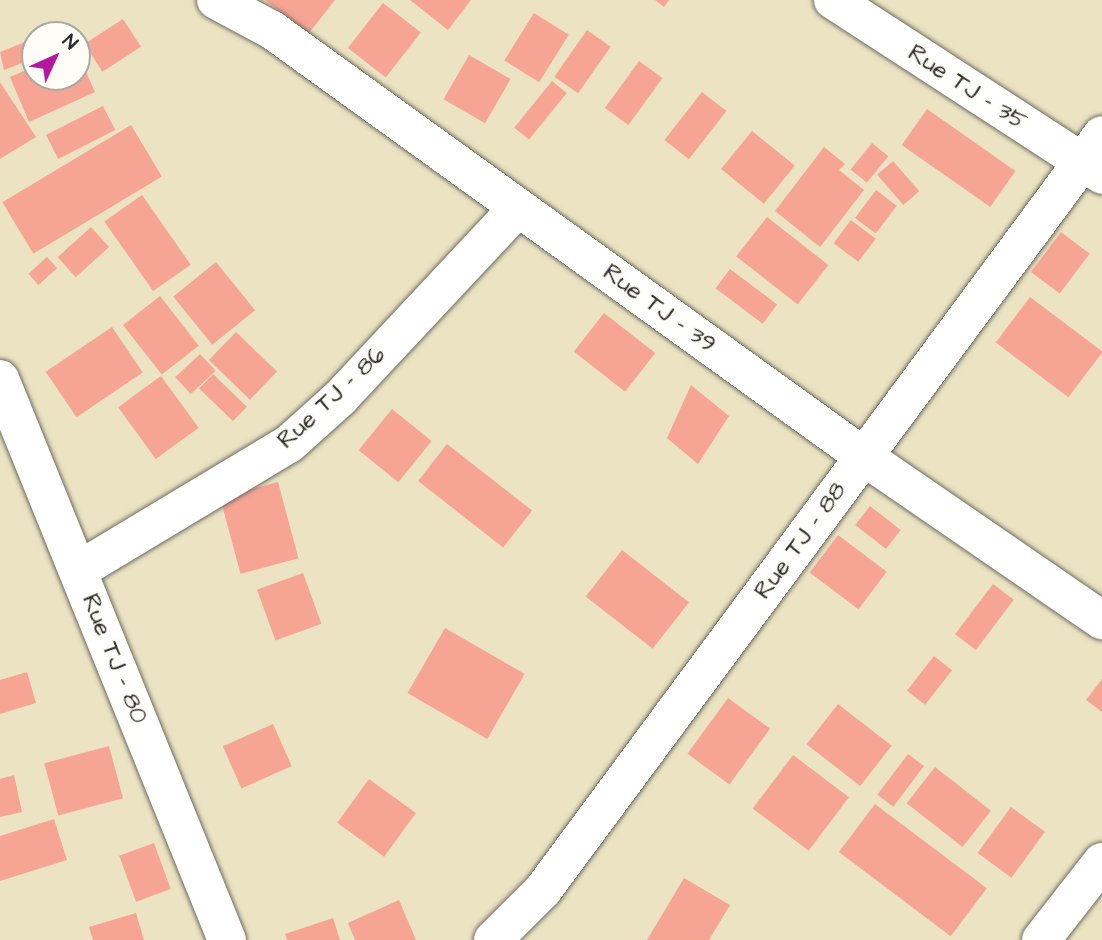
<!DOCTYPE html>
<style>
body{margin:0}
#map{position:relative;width:1102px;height:940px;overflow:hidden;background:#ebe3c2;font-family:"Architects Daughter",sans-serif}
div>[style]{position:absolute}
.building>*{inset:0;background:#f6a595;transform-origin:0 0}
.roads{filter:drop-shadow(0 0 2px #6e6b60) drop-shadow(0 0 2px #6e6b60)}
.minor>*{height:38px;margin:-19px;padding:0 19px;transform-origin:19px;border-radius:19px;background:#fff}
span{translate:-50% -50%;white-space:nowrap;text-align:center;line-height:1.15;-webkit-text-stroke:5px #fdfcf7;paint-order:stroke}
.street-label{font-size:24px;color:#2b2b2b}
.north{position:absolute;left:21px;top:21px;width:70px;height:70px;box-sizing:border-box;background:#fdfcf7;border:2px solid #a9a8a5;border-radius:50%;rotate:45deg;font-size:19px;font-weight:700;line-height:28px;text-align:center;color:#2b2b2b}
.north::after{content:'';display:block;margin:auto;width:24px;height:32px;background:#b5179e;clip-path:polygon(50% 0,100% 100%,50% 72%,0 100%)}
</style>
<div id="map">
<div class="building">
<i style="clip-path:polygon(265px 0,335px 0,309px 33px)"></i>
<i style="clip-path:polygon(410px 0,471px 0,448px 30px)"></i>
<i style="clip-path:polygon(655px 0,669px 0,664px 7px)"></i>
<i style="left:383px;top:3px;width:48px;height:57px;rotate:38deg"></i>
<i style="left:534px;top:13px;width:41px;height:56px;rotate:32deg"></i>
<i style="left:123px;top:19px;width:33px;height:46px;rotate:57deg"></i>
<i style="left:587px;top:30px;width:29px;height:57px;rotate:35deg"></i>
<i style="clip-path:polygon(30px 40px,35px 58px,4px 70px,0 52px)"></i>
<i style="clip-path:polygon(77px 52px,95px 92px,29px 122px,10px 77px,35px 66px,35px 77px,77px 77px)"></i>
<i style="left:469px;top:55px;width:48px;height:51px;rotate:30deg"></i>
<i style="left:639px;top:61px;width:29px;height:58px;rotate:36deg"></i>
<i style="left:552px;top:81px;width:19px;height:60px;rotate:39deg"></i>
<i style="clip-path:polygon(0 82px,36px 137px,0 159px)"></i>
<i style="left:702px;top:92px;width:31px;height:61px;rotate:38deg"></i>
<i style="left:103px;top:106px;width:27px;height:64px;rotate:63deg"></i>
<i style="left:927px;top:109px;width:108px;height:44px;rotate:35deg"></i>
<i style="left:131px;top:125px;width:60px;height:150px;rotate:59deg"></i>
<i style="left:752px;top:131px;width:55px;height:49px;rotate:39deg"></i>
<i style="left:872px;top:143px;width:21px;height:34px;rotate:39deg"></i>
<i style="clip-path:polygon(824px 147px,845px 164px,839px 170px,864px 190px,820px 247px,775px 211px)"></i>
<i style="left:893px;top:161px;width:40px;height:21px;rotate:49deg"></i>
<i style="left:876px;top:190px;width:26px;height:35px;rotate:37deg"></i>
<i style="left:142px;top:195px;width:85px;height:46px;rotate:55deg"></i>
<i style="left:767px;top:217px;width:78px;height:50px;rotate:38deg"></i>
<i style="left:851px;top:220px;width:31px;height:29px;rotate:37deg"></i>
<i style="left:91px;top:227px;width:27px;height:45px;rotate:48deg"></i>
<i style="left:1061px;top:232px;width:36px;height:50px;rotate:37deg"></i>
<i style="left:47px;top:257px;width:15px;height:25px;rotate:48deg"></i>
<i style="left:216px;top:262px;width:62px;height:55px;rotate:51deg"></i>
<i style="left:730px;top:269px;width:59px;height:24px;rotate:37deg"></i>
<i style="left:160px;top:296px;width:63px;height:47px;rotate:52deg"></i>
<i style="left:1030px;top:297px;width:91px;height:57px;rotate:37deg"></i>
<i style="left:604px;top:313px;width:65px;height:49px;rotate:38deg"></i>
<i style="left:112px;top:327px;width:55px;height:80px;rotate:56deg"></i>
<i style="left:236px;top:332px;width:57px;height:39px;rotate:44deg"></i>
<i style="left:200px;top:354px;width:23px;height:34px;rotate:47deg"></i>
<i style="left:213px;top:374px;width:47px;height:20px;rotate:44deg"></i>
<i style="left:161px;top:376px;width:64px;height:53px;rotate:54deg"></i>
<i style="clip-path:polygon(691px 385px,729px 416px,698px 464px,667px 438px)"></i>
<i style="left:392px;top:409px;width:51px;height:53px;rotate:39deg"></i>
<i style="left:447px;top:444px;width:108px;height:47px;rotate:38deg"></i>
<i style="left:278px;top:482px;width:79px;height:60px;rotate:75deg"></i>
<i style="left:870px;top:506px;width:39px;height:24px;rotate:38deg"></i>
<i style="left:838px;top:535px;width:61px;height:47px;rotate:37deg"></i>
<i style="left:622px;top:550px;width:85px;height:59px;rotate:38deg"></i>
<i style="left:303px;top:573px;width:54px;height:49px;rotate:70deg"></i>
<i style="left:993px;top:584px;width:26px;height:63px;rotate:37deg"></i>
<i style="left:445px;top:628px;width:92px;height:75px;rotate:30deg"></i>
<i style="left:934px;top:656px;width:23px;height:44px;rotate:38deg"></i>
<i style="clip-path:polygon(27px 672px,36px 703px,0 714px,0 680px)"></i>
<i style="clip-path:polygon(1102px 679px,1102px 712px,1086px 700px)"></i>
<i style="left:728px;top:698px;width:52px;height:69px;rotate:36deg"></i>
<i style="left:838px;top:704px;width:68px;height:51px;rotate:38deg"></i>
<i style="left:273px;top:724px;width:46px;height:55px;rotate:66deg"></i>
<i style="left:109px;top:746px;width:54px;height:67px;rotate:75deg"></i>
<i style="left:908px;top:754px;width:20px;height:51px;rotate:37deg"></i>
<i style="left:793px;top:755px;width:70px;height:67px;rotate:37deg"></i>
<i style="left:935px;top:767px;width:71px;height:46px;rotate:38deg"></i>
<i style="clip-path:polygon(14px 775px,22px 812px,0 817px,0 779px)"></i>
<i style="left:369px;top:779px;width:58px;height:54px;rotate:36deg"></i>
<i style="left:875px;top:804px;width:140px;height:60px;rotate:37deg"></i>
<i style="left:1011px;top:807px;width:42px;height:57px;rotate:36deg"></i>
<i style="clip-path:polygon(54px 819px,67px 860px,0 881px,0 836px)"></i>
<i style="left:154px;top:843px;width:49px;height:37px;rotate:70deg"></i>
<i style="clip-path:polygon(684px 878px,730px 905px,709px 940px,647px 940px)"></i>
<i style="clip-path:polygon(399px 900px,416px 940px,355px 940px,348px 923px)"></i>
<i style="clip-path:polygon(136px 913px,144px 940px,93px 940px,89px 927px)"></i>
<i style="clip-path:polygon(333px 918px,340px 940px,287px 940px,285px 934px)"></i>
</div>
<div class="roads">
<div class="minor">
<i style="left:216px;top:0;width:64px;rotate:28.2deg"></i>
<i style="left:272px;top:30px;width:729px;rotate:35.78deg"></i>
<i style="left:863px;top:456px;width:290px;rotate:34.5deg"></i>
<i style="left:833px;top:0;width:321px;rotate:33deg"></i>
<i style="left:0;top:379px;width:605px;rotate:67.97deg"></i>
<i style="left:79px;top:570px;width:245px;rotate:-31deg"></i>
<i style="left:289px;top:444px;width:69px;rotate:-42deg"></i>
<i style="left:340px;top:398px;width:260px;rotate:-46.9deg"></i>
<i style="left:493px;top:940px;width:71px;rotate:-45deg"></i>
<i style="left:543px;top:890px;width:939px;rotate:-53.48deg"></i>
<i style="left:1041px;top:940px;width:99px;rotate:-52deg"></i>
</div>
</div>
<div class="street-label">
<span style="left:967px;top:88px;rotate:33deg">Rue TJ - 35</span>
<span style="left:659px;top:309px;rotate:36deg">Rue TJ - 39</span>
<span style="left:332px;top:398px;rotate:-43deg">Rue TJ - 86</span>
<span style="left:801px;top:541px;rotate:-54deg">Rue TJ - 88</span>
<span style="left:114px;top:659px;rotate:68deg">Rue TJ - 80</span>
</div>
<div class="north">N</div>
</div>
